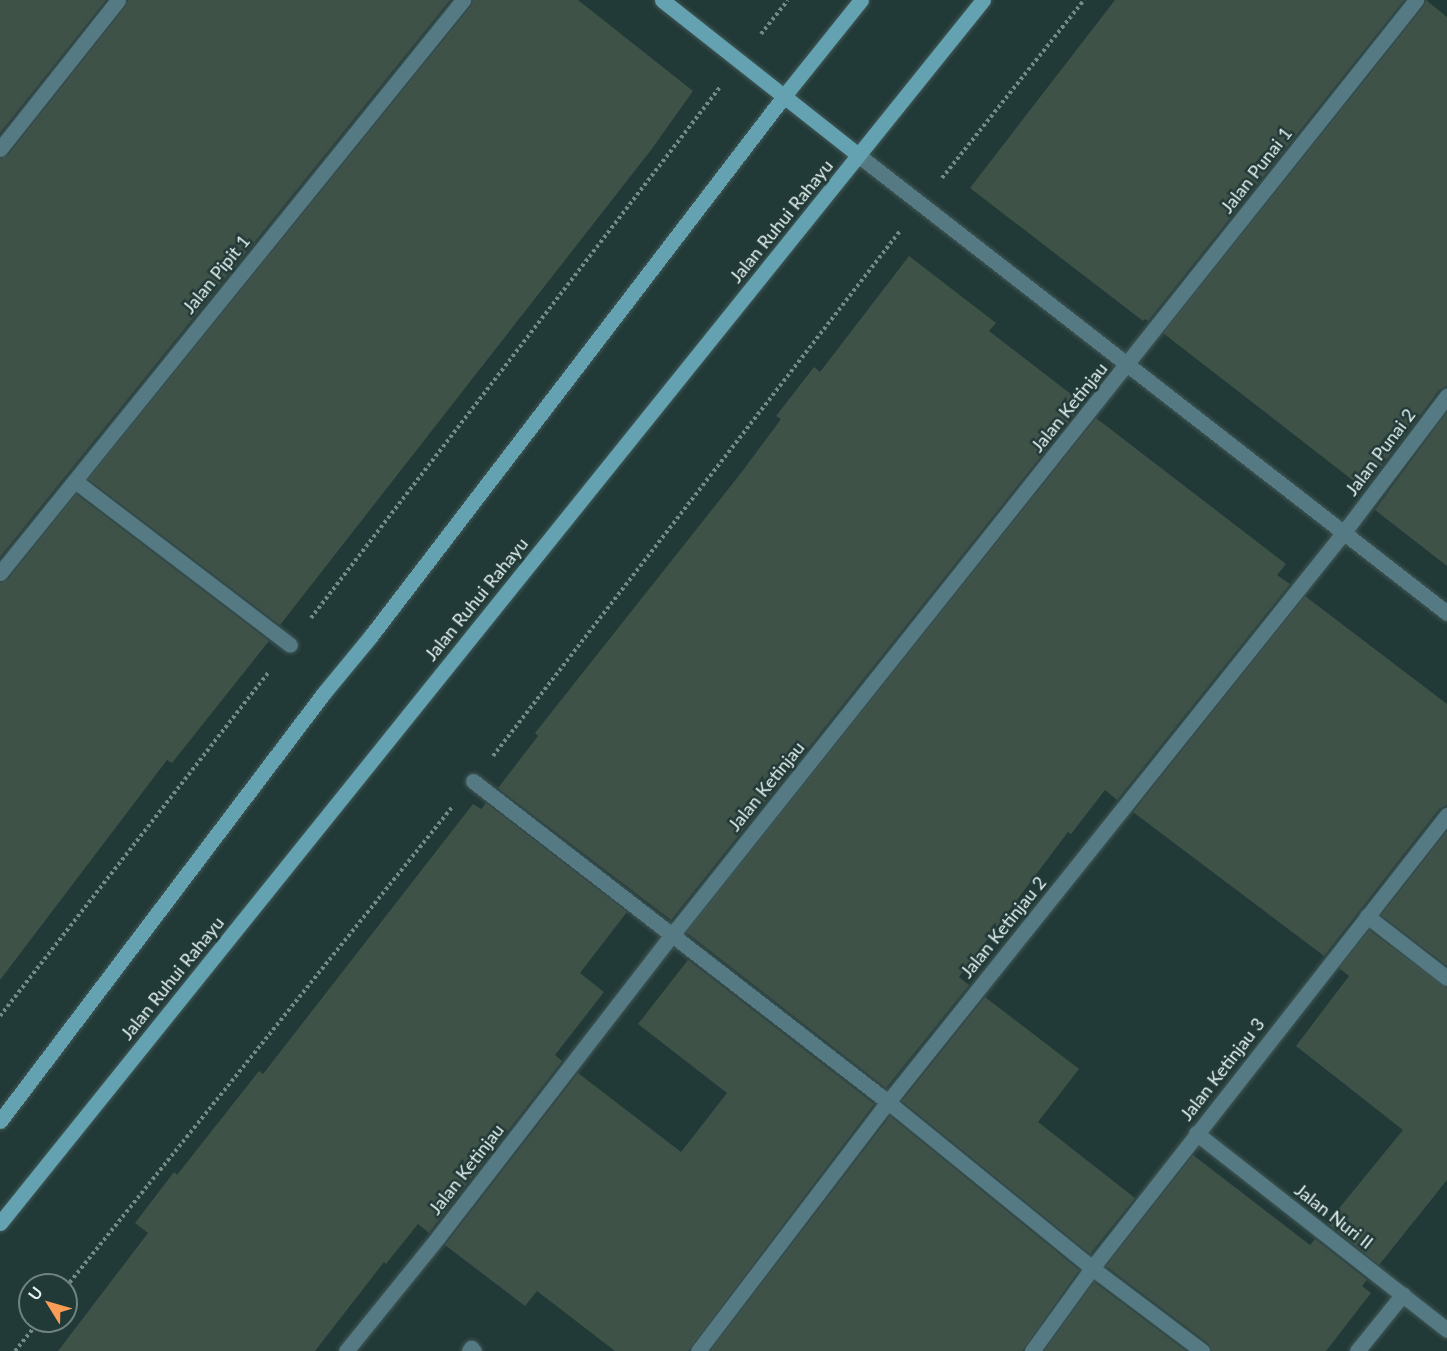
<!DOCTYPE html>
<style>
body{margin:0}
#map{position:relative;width:1447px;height:1351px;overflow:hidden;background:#213937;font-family:Lato,sans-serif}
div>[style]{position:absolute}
.building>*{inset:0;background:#3f5248}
.path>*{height:4px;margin-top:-2px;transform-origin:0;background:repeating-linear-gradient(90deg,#758987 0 3px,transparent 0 6px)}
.roads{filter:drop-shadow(0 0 2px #405755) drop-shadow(0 0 2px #405755)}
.lane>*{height:15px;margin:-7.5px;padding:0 7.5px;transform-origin:7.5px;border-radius:7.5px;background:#557a84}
.street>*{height:15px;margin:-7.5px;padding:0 7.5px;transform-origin:7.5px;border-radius:7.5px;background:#557a84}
.secondary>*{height:15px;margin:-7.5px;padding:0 7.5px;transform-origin:7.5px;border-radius:7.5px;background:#64a1b1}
span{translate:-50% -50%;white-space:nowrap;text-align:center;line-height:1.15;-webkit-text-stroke:5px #213937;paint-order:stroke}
.street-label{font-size:18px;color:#e4f2f0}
.north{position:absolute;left:18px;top:1273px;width:60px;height:60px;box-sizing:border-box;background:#213937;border:2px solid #6f8381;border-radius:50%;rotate:307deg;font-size:16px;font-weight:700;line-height:24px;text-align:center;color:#e4f2f0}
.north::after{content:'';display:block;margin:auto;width:21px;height:27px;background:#fd9c56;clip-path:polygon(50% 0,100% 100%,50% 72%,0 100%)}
</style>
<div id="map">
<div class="building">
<i style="clip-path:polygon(0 0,106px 0,0 133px)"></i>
<i style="clip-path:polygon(128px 0,450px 0,0 557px,0 159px,8px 155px,126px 6px)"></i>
<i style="clip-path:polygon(473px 0,578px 0,693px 91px,651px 150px,280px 625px,88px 479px,471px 6px)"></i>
<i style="clip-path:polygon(1115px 0,1404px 0,1148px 321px,1145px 319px,1143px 321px,970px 188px)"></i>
<i style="clip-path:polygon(1426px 0,1447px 17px,1447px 386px,1439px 390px,1364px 489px,1163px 333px,1424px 6px)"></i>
<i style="clip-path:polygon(909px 256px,996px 323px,989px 331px,1076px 398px,1074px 400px,1081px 406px,671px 920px,498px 788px,538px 736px,535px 733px,741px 473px,781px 419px,776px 416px,814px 367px,820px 372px)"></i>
<i style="clip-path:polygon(1447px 412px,1447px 566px,1375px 510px)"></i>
<i style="clip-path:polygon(1096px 418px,1286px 564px,1277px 575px,1290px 584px,1117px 800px,1105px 790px,1071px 834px,1068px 832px,959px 977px,969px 985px,886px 1088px,686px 932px)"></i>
<i style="clip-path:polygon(76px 494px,269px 641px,172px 763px,167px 760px,0 980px,0 583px,8px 579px)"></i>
<i style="clip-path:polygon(1305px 596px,1447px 704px,1447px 805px,1439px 809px,1324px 956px,1133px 812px)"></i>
<i style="clip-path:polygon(486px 803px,627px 912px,580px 973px,604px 992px,555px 1055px,562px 1061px,431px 1230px,429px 1233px,418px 1224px,386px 1264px,384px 1262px,315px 1351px,58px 1351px,148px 1233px,135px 1223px,174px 1172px,177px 1175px,259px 1071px,263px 1074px,473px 804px,481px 809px)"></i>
<i style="clip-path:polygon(1447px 831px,1447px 966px,1381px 915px)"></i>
<i style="clip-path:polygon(1369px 930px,1447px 988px,1447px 1180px,1379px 1265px,1327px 1223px,1403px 1130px,1296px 1046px,1349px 976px,1339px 968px)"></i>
<i style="clip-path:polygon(688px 960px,874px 1104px,688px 1351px,615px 1351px,537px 1291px,525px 1306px,445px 1245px,578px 1073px,681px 1152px,727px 1093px,638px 1024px)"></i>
<i style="clip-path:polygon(985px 997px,1079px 1069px,1038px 1122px,1135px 1198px,1090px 1254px,902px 1101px)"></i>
<i style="clip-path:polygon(890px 1116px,1079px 1270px,1022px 1351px,710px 1351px)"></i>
<i style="clip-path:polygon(1193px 1155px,1310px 1245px,1315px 1239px,1367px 1280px,1362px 1286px,1371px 1293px,1326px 1351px,1212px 1351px,1208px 1343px,1106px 1266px)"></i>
<i style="clip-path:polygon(1094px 1282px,1186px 1351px,1044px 1351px)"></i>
</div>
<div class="path">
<i style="left:761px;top:34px;width:43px;rotate:-51.5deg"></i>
<i style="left:942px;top:178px;width:228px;rotate:-51.4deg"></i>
<i style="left:311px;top:618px;width:670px;rotate:-52.39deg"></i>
<i style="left:493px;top:756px;width:664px;rotate:-52.22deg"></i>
<i style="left:0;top:1016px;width:437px;rotate:-52deg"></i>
<i style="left:66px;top:1287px;width:617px;rotate:-51.18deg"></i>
<i style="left:15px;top:1351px;width:38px;rotate:-51deg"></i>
</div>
<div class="roads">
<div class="lane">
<i style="left:473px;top:781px;width:525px;rotate:37.72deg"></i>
<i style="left:888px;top:1102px;width:263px;rotate:39.1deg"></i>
<i style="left:1092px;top:1268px;width:138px;rotate:37deg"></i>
</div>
<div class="street">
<i style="left:0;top:149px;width:190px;rotate:-51.6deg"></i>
<i style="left:858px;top:155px;width:746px;rotate:37.87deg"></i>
<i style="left:75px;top:481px;width:270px;rotate:37.3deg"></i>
<i style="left:0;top:573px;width:737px;rotate:-51.06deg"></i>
<i style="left:1367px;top:916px;width:101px;rotate:37.8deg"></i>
<i style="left:1196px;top:1133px;width:319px;rotate:38.1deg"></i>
<i style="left:346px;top:1351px;width:148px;rotate:-51deg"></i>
<i style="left:439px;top:1236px;width:381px;rotate:-52.3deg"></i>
<i style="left:672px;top:935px;width:1195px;rotate:-51.49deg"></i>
<i style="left:469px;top:1351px;width:4px;rotate:-56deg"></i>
<i style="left:471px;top:1348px;width:4px;rotate:45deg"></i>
<i style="left:698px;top:1351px;width:313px;rotate:-52.7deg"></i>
<i style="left:888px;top:1102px;width:730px;rotate:-51.34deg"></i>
<i style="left:1344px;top:532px;width:171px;rotate:-52.9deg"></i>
<i style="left:1032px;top:1351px;width:102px;rotate:-54.1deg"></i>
<i style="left:1092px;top:1268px;width:576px;rotate:-51.92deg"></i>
<i style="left:1357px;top:1351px;width:73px;rotate:-51.1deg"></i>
</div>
<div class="secondary">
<i style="left:662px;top:0;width:250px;rotate:38.3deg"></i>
<i style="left:0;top:1121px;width:535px;rotate:-52.89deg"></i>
<i style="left:323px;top:694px;width:74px;rotate:-50.5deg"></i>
<i style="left:370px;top:637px;width:681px;rotate:-52.57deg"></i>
<i style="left:784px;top:96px;width:123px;rotate:-51.3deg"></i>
<i style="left:0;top:1223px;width:1569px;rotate:-51.21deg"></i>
</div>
</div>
<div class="street-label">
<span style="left:1256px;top:170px;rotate:-52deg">Jalan Punai 1</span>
<span style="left:781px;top:221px;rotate:-51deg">Jalan Ruhui Rahayu</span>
<span style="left:216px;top:274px;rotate:-51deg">Jalan Pipit 1</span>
<span style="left:1069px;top:407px;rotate:-51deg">Jalan Ketinjau</span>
<span style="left:1380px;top:452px;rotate:-53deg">Jalan Punai 2</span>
<span style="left:476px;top:599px;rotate:-51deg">Jalan Ruhui Rahayu</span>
<span style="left:766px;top:786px;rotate:-51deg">Jalan Ketinjau</span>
<span style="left:1003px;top:927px;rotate:-51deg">Jalan Ketinjau 2</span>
<span style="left:172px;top:978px;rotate:-51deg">Jalan Ruhui Rahayu</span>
<span style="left:1222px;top:1069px;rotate:-52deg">Jalan Ketinjau 3</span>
<span style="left:466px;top:1169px;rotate:-52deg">Jalan Ketinjau</span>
<span style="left:1334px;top:1216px;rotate:38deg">Jalan Nuri II</span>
</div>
<div class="north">U</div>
</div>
